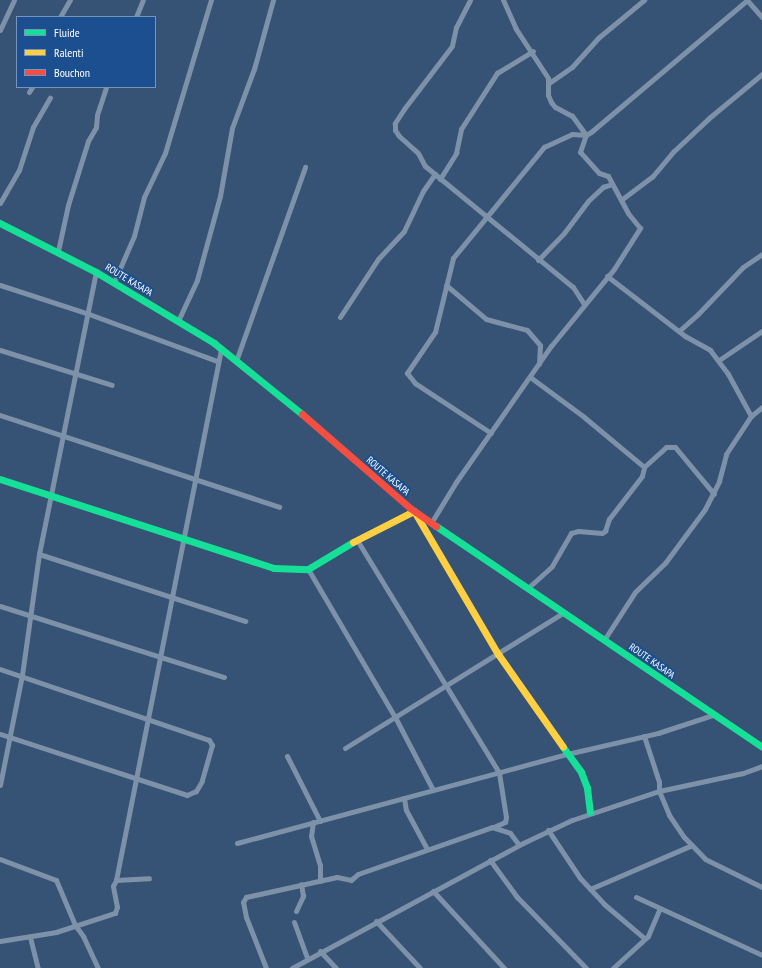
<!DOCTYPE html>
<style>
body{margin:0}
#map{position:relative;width:762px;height:968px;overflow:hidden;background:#365274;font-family:"PT Sans Narrow",sans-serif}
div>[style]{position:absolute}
.street>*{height:5px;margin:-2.5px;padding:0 2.5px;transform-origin:2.5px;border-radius:2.5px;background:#7d92a8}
.fast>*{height:7px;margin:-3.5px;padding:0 3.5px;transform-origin:3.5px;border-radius:3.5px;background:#16e098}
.slow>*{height:7px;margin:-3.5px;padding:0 3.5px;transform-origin:3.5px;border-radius:3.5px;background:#ffcf43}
.jam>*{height:7px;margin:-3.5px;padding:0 3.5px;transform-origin:3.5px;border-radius:3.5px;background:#f24e42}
span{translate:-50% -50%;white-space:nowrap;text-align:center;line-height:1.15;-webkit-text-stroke:3.5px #1b4f8f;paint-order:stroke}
.street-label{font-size:10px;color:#fff}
.legend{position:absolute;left:16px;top:16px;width:140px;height:72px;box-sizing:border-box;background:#1b4f8f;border:1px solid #7695bc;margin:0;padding:5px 7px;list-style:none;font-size:12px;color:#fff}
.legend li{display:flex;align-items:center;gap:8px;height:20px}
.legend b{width:20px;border:1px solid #7695bc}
</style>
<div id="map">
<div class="street">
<i style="left:470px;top:0;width:30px;rotate:117deg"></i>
<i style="left:456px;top:27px;width:19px;rotate:102deg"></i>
<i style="left:452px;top:46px;width:79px;rotate:127.3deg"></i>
<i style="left:404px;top:109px;width:17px;rotate:123deg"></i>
<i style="left:395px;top:123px;width:7px;rotate:90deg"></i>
<i style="left:395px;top:130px;width:7px;rotate:56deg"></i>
<i style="left:399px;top:136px;width:25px;rotate:42deg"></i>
<i style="left:418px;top:153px;width:15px;rotate:62deg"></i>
<i style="left:425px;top:166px;width:191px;rotate:39.3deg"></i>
<i style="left:573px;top:287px;width:20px;rotate:57deg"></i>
<i style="left:747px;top:0;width:23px;rotate:49deg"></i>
<i style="left:60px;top:17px;width:20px;rotate:-60deg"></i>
<i style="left:136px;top:17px;width:18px;rotate:-68deg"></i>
<i style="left:0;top:30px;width:33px;rotate:-65deg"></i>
<i style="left:549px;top:83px;width:28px;rotate:-35deg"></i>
<i style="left:572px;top:67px;width:39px;rotate:-48deg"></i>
<i style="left:598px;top:38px;width:60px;rotate:-39.6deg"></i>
<i style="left:29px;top:92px;width:6px;rotate:-59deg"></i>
<i style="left:440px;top:179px;width:31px;rotate:-58deg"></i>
<i style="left:456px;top:153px;width:25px;rotate:-78deg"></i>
<i style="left:461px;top:129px;width:67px;rotate:-57.3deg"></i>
<i style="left:497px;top:73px;width:42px;rotate:-31.4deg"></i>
<i style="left:621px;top:200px;width:39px;rotate:-37deg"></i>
<i style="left:652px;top:177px;width:34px;rotate:-50deg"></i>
<i style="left:674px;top:151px;width:48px;rotate:-43.3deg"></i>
<i style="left:709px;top:118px;width:69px;rotate:-39.7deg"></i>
<i style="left:0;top:203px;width:38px;rotate:-60deg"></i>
<i style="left:19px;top:170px;width:45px;rotate:-72deg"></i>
<i style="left:33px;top:127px;width:34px;rotate:-60deg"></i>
<i style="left:58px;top:251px;width:47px;rotate:-77.7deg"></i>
<i style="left:68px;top:205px;width:67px;rotate:-72.6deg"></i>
<i style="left:88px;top:141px;width:16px;rotate:-60deg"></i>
<i style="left:96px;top:127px;width:12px;rotate:-85deg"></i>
<i style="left:97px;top:115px;width:29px;rotate:-72deg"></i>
<i style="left:538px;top:260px;width:37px;rotate:-46deg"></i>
<i style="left:564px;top:233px;width:40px;rotate:-53deg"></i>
<i style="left:588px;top:201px;width:21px;rotate:-43deg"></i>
<i style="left:603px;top:187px;width:9px;rotate:-18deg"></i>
<i style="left:607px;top:276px;width:98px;rotate:37.6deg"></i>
<i style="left:685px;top:336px;width:29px;rotate:29deg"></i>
<i style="left:710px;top:350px;width:30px;rotate:53deg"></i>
<i style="left:728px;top:374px;width:48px;rotate:61.3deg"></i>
<i style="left:114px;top:282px;width:50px;rotate:-66.5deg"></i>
<i style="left:134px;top:236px;width:40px;rotate:-75.6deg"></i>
<i style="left:144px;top:197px;width:49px;rotate:-64.5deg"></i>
<i style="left:165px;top:153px;width:160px;rotate:-73.3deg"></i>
<i style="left:0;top:285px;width:94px;rotate:18deg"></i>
<i style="left:89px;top:314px;width:136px;rotate:20.2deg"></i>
<i style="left:446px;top:285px;width:52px;rotate:40.4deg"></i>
<i style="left:486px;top:319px;width:42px;rotate:15deg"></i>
<i style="left:527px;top:330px;width:20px;rotate:49deg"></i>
<i style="left:540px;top:345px;width:19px;rotate:93deg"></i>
<i style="left:340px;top:317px;width:69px;rotate:-56.8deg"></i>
<i style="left:378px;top:259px;width:38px;rotate:-47deg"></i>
<i style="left:404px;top:231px;width:44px;rotate:-64.6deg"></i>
<i style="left:423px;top:191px;width:21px;rotate:-55deg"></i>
<i style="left:178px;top:321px;width:45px;rotate:-65.1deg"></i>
<i style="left:197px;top:280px;width:87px;rotate:-74.7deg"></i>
<i style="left:220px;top:196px;width:69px;rotate:-80deg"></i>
<i style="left:232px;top:128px;width:63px;rotate:-69.6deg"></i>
<i style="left:254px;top:69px;width:72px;rotate:-74.6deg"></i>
<i style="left:679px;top:331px;width:25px;rotate:-42deg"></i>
<i style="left:698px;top:314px;width:65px;rotate:-46.2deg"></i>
<i style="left:743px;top:267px;width:23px;rotate:-34deg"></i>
<i style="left:0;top:350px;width:117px;rotate:17.4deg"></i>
<i style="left:719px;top:360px;width:52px;rotate:-34deg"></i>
<i style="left:236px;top:361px;width:206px;rotate:-70.4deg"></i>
<i style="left:530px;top:377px;width:67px;rotate:36.5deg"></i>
<i style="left:584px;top:417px;width:78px;rotate:39.8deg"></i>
<i style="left:0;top:415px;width:294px;rotate:18.2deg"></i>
<i style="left:491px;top:433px;width:91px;rotate:-146.7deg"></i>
<i style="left:415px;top:383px;width:13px;rotate:-129deg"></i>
<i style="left:407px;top:373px;width:50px;rotate:-55.7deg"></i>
<i style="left:435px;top:332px;width:76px;rotate:-76.3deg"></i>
<i style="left:453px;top:258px;width:144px;rotate:-50.7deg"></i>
<i style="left:544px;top:147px;width:31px;rotate:-25deg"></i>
<i style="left:572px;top:134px;width:14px;rotate:4deg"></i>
<i style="left:586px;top:135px;width:6px;rotate:-31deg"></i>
<i style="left:591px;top:132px;width:204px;rotate:-40.2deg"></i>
<i style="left:431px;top:523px;width:48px;rotate:-58.6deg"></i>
<i style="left:456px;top:482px;width:166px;rotate:-55.1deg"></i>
<i style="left:551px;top:346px;width:99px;rotate:-50.7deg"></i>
<i style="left:614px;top:269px;width:49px;rotate:-57.6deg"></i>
<i style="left:640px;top:228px;width:19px;rotate:-129deg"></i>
<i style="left:628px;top:213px;width:42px;rotate:-118.4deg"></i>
<i style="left:608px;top:176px;width:9px;rotate:-162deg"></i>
<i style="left:599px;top:173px;width:28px;rotate:-132deg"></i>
<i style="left:580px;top:152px;width:18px;rotate:-71deg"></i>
<i style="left:586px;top:135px;width:24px;rotate:-126deg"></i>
<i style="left:572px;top:116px;width:19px;rotate:-152deg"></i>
<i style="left:555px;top:107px;width:6px;rotate:-129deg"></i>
<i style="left:551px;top:102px;width:8px;rotate:-113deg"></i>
<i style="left:548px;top:95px;width:17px;rotate:-90deg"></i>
<i style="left:548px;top:78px;width:59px;rotate:-123.1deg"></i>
<i style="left:516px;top:29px;width:32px;rotate:-114deg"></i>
<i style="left:357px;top:540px;width:273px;rotate:58.6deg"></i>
<i style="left:499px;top:773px;width:45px;rotate:81deg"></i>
<i style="left:506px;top:817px;width:5px;rotate:101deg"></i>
<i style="left:505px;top:822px;width:12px;rotate:156deg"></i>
<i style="left:39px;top:554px;width:217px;rotate:18deg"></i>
<i style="left:308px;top:569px;width:172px;rotate:59.6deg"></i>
<i style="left:395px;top:717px;width:82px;rotate:62.5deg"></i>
<i style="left:529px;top:587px;width:31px;rotate:-42deg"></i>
<i style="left:552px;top:566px;width:38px;rotate:-60deg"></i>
<i style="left:571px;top:533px;width:7px;rotate:-16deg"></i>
<i style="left:578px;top:531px;width:24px;rotate:5deg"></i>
<i style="left:602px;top:533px;width:4px;rotate:-34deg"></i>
<i style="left:605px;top:531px;width:13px;rotate:-72deg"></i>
<i style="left:609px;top:519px;width:54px;rotate:-52.5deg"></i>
<i style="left:642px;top:476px;width:9px;rotate:-77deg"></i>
<i style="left:644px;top:467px;width:30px;rotate:-42deg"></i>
<i style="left:666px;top:447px;width:9px"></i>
<i style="left:675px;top:447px;width:61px;rotate:50.3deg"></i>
<i style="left:0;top:606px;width:235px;rotate:17.6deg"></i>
<i style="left:604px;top:640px;width:57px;rotate:-57.1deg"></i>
<i style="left:635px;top:592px;width:42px;rotate:-44deg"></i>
<i style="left:665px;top:563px;width:67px;rotate:-53.5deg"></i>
<i style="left:705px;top:509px;width:31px;rotate:-63deg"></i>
<i style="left:719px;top:481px;width:28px;rotate:-75deg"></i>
<i style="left:726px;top:454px;width:45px;rotate:-56.7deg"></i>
<i style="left:751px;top:416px;width:14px;rotate:-39deg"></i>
<i style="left:0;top:669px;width:221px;rotate:18.8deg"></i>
<i style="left:209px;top:740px;width:6px;rotate:59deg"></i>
<i style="left:212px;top:745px;width:37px;rotate:106deg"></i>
<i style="left:202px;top:781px;width:12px;rotate:121deg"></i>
<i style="left:196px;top:791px;width:10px;rotate:156deg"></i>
<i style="left:187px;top:795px;width:197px;rotate:-161.9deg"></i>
<i style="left:644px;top:736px;width:48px;rotate:71.9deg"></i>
<i style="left:659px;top:782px;width:9px;rotate:90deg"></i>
<i style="left:659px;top:791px;width:26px;rotate:67deg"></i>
<i style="left:669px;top:815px;width:27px;rotate:56deg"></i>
<i style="left:684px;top:837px;width:30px;rotate:46deg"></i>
<i style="left:705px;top:859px;width:64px;rotate:26.2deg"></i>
<i style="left:345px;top:748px;width:256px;rotate:-31.8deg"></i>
<i style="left:287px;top:756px;width:73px;rotate:63.1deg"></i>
<i style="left:0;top:785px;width:112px;rotate:-78.7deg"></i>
<i style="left:22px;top:675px;width:122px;rotate:-82deg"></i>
<i style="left:39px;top:554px;width:288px;rotate:-78.6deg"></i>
<i style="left:404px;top:798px;width:12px;rotate:81deg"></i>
<i style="left:406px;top:810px;width:44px;rotate:61.7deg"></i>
<i style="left:313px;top:822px;width:14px;rotate:98deg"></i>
<i style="left:311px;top:836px;width:30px;rotate:73deg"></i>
<i style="left:320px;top:865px;width:16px;rotate:90deg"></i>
<i style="left:548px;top:830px;width:58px;rotate:56.3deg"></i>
<i style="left:580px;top:878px;width:35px;rotate:47deg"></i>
<i style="left:604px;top:904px;width:52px;rotate:40.4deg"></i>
<i style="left:237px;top:843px;width:342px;rotate:-15.1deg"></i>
<i style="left:567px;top:754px;width:93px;rotate:-13deg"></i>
<i style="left:658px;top:733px;width:58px;rotate:-18.1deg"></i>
<i style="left:0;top:859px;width:60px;rotate:20.6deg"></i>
<i style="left:56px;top:880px;width:49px;rotate:67.1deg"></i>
<i style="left:75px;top:925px;width:14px;rotate:54deg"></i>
<i style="left:83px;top:936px;width:35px;rotate:65deg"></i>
<i style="left:490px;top:860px;width:46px;rotate:53.9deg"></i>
<i style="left:517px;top:897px;width:99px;rotate:45.8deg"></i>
<i style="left:116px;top:880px;width:541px;rotate:-78.81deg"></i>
<i style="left:590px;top:889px;width:111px;rotate:-23.3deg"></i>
<i style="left:433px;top:891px;width:105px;rotate:47.3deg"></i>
<i style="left:636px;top:897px;width:139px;rotate:24.7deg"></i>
<i style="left:296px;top:911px;width:17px;rotate:-65deg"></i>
<i style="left:303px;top:896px;width:12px;rotate:-99deg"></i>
<i style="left:376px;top:921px;width:64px;rotate:46.9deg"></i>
<i style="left:294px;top:922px;width:38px;rotate:70deg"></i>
<i style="left:30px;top:937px;width:32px;rotate:76deg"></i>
<i style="left:0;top:941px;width:57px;rotate:-9.1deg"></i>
<i style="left:56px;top:932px;width:62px;rotate:-17.9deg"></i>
<i style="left:115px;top:913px;width:6px;rotate:-72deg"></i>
<i style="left:117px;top:907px;width:21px;rotate:-101deg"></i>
<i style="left:113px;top:886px;width:7px;rotate:-63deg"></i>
<i style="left:116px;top:880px;width:33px;rotate:-3deg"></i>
<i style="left:320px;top:951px;width:23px;rotate:47deg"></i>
<i style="left:266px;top:968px;width:55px;rotate:-111.4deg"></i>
<i style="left:246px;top:917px;width:15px;rotate:-101deg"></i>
<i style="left:243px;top:902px;width:6px;rotate:-59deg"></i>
<i style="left:246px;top:897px;width:93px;rotate:-12.4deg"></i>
<i style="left:337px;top:877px;width:14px;rotate:12deg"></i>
<i style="left:351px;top:880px;width:9px;rotate:-41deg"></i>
<i style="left:358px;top:874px;width:142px;rotate:-19.3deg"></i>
<i style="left:492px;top:827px;width:19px;rotate:18deg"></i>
<i style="left:510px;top:833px;width:15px;rotate:53deg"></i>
<i style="left:292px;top:968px;width:263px;rotate:-28.4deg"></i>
<i style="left:523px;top:843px;width:54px;rotate:-25.1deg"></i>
<i style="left:572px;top:820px;width:92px;rotate:-18.4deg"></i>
<i style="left:659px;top:791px;width:86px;rotate:-12.1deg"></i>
<i style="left:743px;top:773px;width:20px;rotate:-20deg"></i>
<i style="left:613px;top:968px;width:47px;rotate:-42.4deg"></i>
<i style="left:648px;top:936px;width:30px;rotate:-67deg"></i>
</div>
<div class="fast">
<i style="left:0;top:223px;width:108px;rotate:27deg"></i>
<i style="left:96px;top:272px;width:138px;rotate:31deg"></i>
<i style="left:214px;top:343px;width:113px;rotate:38.9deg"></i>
<i style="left:0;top:479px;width:288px;rotate:18deg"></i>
<i style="left:274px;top:568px;width:34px;rotate:2deg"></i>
<i style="left:308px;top:569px;width:52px;rotate:-31deg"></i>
<i style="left:436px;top:526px;width:394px;rotate:34.1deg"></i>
<i style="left:563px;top:747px;width:31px;rotate:54deg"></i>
<i style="left:581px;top:772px;width:17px;rotate:69deg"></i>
<i style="left:587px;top:788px;width:24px;rotate:83deg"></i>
</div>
<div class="slow">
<i style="left:353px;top:542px;width:68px;rotate:-26.9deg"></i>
<i style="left:414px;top:511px;width:166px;rotate:59.6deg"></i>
<i style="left:498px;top:654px;width:113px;rotate:55deg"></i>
</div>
<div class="jam">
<i style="left:302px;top:414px;width:143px;rotate:41deg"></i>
<i style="left:410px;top:508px;width:32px;rotate:35deg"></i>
</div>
<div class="street-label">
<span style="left:129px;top:280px;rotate:31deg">ROUTE KASAPA</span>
<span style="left:388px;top:476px;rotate:41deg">ROUTE KASAPA</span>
<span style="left:652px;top:661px;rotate:35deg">ROUTE KASAPA</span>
</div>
<ul class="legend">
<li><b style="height:5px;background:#16e098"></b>Fluide</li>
<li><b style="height:5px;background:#ffcf43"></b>Ralenti</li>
<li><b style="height:5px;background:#f24e42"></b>Bouchon</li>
</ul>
</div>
